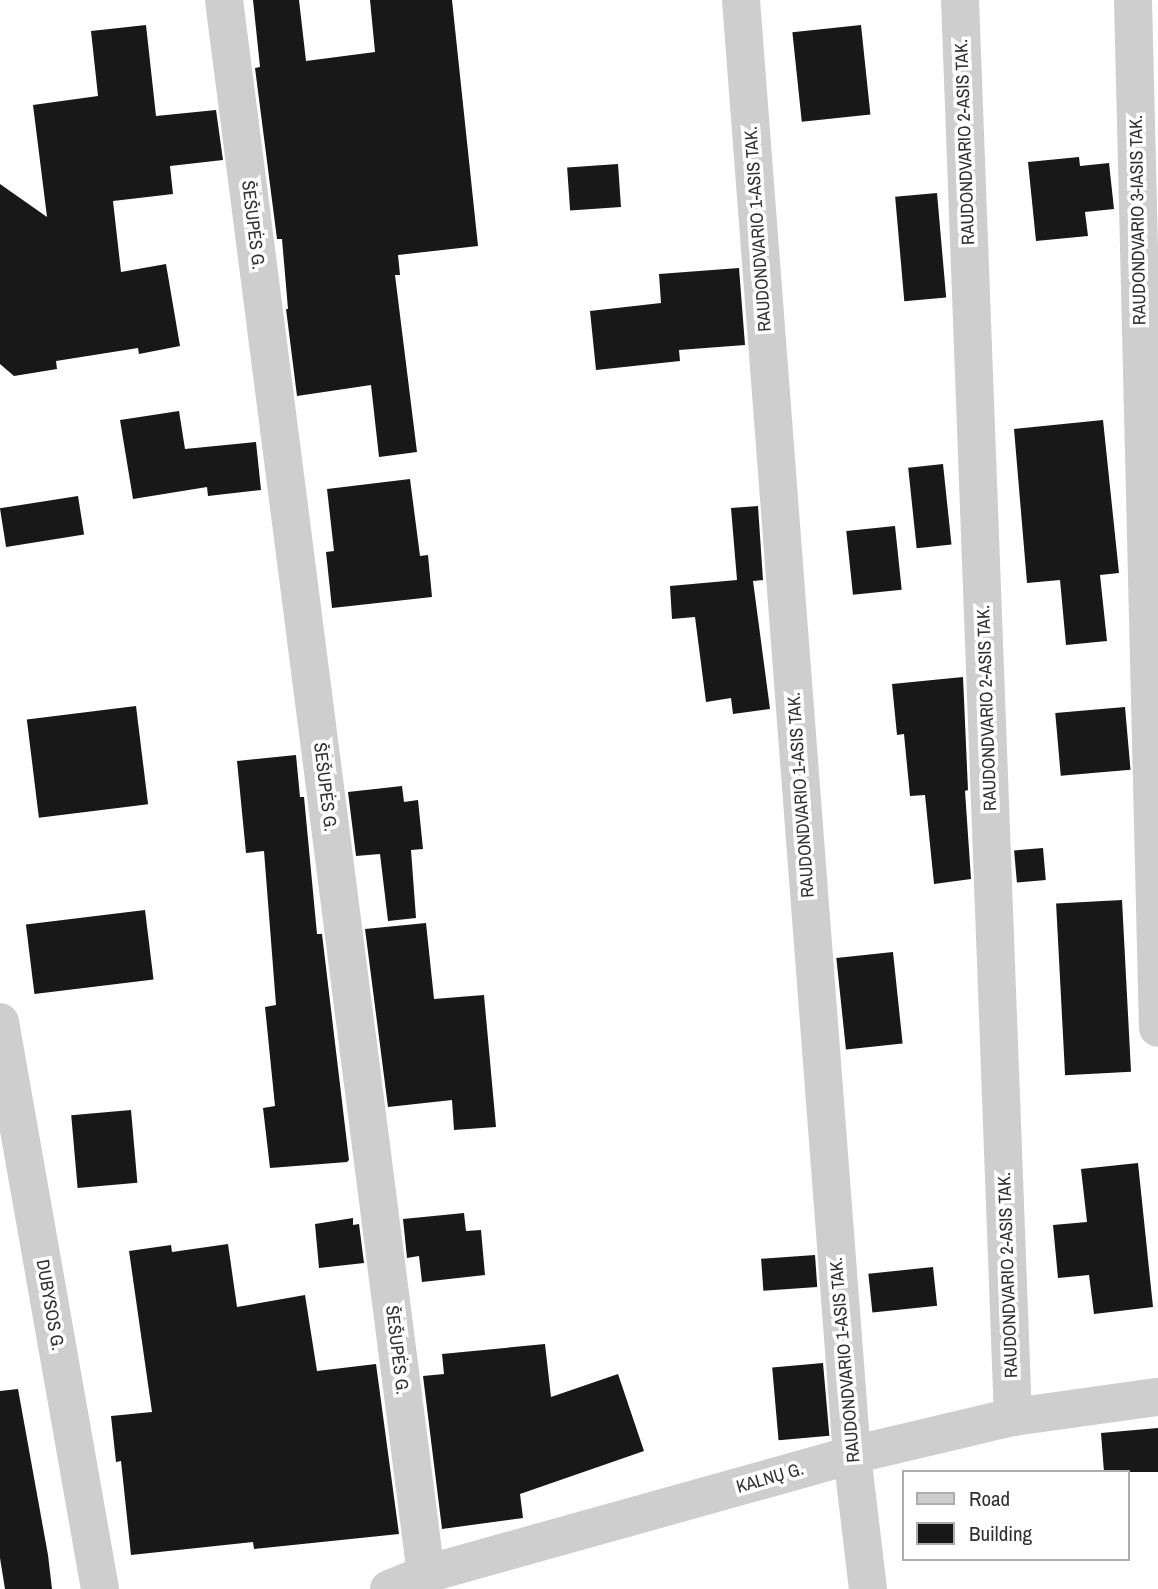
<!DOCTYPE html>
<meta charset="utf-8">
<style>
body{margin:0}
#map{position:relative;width:1158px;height:1589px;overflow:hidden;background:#fff;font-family:"Archivo Narrow",sans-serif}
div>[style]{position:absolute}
.building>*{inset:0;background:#181818;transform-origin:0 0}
.minor>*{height:38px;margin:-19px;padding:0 19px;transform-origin:19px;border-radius:19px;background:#cecece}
span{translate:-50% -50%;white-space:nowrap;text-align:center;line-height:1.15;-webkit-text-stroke:7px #fff;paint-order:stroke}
.street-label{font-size:18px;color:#313131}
.legend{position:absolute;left:902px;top:1470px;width:228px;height:91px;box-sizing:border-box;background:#fff;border:2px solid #adadad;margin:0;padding:9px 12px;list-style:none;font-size:21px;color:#313131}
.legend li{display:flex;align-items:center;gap:14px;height:35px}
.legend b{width:35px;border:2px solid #adadad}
</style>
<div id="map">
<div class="building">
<i style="clip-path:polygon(253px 0,299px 0,306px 61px,375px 52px,370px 0,452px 0,478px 246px,398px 255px,400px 275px,395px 275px,417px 452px,379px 457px,371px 385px,297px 396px,286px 309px,288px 309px,282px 239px,277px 239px,255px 68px,260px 67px)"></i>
<i style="clip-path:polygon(146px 25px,156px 116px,216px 110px,223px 160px,170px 166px,173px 194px,113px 201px,121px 272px,166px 264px,180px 346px,139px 354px,138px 348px,56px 361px,57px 369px,14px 376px,0 364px,0 184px,47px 217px,33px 105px,98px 96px,91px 31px)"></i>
<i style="left:861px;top:25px;width:90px;height:69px;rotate:84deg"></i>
<i style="clip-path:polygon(1079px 157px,1080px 166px,1109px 163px,1114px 209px,1085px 212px,1088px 236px,1036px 241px,1028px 162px)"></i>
<i style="left:618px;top:164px;width:43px;height:51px;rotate:86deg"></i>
<i style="left:937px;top:193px;width:105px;height:42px;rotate:85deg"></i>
<i style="clip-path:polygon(739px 268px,745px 345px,679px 350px,680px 361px,596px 370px,590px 311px,661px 303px,659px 274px)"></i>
<i style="clip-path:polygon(179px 411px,185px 449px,256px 442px,261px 490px,208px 496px,207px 487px,133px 499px,120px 420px)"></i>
<i style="clip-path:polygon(1103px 420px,1119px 573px,1100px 575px,1107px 641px,1066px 645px,1060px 580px,1027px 583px,1014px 429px)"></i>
<i style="left:943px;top:464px;width:81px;height:35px;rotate:84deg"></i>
<i style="clip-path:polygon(410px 479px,420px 556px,428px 555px,432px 597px,332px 608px,326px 552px,334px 551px,327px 489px)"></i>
<i style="left:78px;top:496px;width:39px;height:79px;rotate:81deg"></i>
<i style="clip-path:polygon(758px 506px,763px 580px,753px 581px,770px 709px,733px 714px,731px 698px,706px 702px,695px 617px,672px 619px,670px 586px,737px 580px,731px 508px)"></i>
<i style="left:895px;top:526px;width:64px;height:49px;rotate:84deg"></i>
<i style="clip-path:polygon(963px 677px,968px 790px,965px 791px,971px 879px,934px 884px,925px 795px,910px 796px,904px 734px,897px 735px,892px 684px)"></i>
<i style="left:136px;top:706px;width:99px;height:110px;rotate:83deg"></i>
<i style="left:1125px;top:707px;width:63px;height:70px;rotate:85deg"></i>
<i style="clip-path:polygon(296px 755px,300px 797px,304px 797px,317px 934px,322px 934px,349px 1160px,347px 1162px,270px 1168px,263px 1108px,275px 1106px,265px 1007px,276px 1005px,264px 851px,246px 853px,237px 761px)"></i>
<i style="clip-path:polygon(402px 786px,404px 802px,418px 800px,423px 849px,411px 850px,416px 918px,388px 921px,380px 854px,356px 856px,348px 792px)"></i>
<i style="left:1043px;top:848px;width:32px;height:29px;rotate:85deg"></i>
<i style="left:1122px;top:900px;width:172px;height:66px;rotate:87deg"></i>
<i style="left:145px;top:910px;width:70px;height:120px;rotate:83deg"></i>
<i style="clip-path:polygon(426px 923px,434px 999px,484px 995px,496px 1127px,454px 1130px,452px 1100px,388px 1107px,365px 929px)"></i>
<i style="left:893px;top:952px;width:92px;height:57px;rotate:84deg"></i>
<i style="left:131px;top:1110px;width:73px;height:60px;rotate:85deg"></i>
<i style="clip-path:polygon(1138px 1163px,1153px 1307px,1094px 1314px,1089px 1275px,1058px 1278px,1053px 1225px,1087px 1222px,1081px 1169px)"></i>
<i style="clip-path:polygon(464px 1213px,466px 1231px,481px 1230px,485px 1275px,422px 1282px,419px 1256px,407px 1258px,403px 1219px)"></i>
<i style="clip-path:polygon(353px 1218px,353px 1225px,359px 1224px,364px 1263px,319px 1268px,315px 1224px)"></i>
<i style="clip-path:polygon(228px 1244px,237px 1307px,305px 1295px,317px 1371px,376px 1364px,399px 1534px,254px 1549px,253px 1542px,131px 1555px,121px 1461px,116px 1462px,111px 1416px,152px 1412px,129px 1251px,171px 1245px,172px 1252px)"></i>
<i style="left:815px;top:1255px;width:32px;height:54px;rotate:86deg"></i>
<i style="left:933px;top:1267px;width:39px;height:65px;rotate:84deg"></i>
<i style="clip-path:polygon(545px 1344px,551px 1397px,618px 1374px,644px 1451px,520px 1494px,523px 1518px,442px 1529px,423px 1376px,444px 1374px,442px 1354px)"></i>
<i style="left:823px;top:1363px;width:73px;height:51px;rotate:85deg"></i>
<i style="clip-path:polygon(18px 1389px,48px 1555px,52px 1589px,5px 1589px,0 1558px,0 1391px)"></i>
<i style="clip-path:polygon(1158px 1428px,1158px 1472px,1104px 1472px,1101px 1433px)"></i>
</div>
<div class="minor">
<i style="left:224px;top:0;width:1587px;rotate:82.69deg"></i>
<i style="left:741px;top:0;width:1459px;rotate:85.64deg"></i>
<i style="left:852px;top:1455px;width:135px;rotate:83.2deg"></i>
<i style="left:960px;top:0;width:1418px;rotate:87.86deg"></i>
<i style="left:1133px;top:0;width:1028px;rotate:88.61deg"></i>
<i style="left:0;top:1022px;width:576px;rotate:80deg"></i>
<i style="left:389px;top:1589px;width:40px;rotate:-22deg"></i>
<i style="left:426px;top:1574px;width:442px;rotate:-15.6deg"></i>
<i style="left:852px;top:1455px;width:165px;rotate:-13.3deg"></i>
<i style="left:1013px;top:1417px;width:146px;rotate:-7.9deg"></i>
</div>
<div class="street-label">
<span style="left:965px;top:142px;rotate:-92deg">RAUDONDVARIO 2-ASIS TAK.</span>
<span style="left:1138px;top:220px;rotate:-91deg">RAUDONDVARIO 3-IASIS TAK.</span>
<span style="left:253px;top:225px;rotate:83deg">ŠEŠUPĖS G.</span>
<span style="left:758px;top:229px;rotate:-94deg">RAUDONDVARIO 1-ASIS TAK.</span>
<span style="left:987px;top:708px;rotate:-92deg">RAUDONDVARIO 2-ASIS TAK.</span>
<span style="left:325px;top:787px;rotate:83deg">ŠEŠUPĖS G.</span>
<span style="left:801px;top:795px;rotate:-94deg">RAUDONDVARIO 1-ASIS TAK.</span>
<span style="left:1008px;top:1275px;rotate:-92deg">RAUDONDVARIO 2-ASIS TAK.</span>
<span style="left:50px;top:1305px;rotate:80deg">DUBYSOS G.</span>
<span style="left:397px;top:1350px;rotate:83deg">ŠEŠUPĖS G.</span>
<span style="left:845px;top:1360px;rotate:-95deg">RAUDONDVARIO 1-ASIS TAK.</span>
<span style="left:770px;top:1478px;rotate:-16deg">KALNŲ G.</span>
</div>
<ul class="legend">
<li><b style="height:9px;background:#cecece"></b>Road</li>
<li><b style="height:19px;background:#181818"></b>Building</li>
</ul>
</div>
